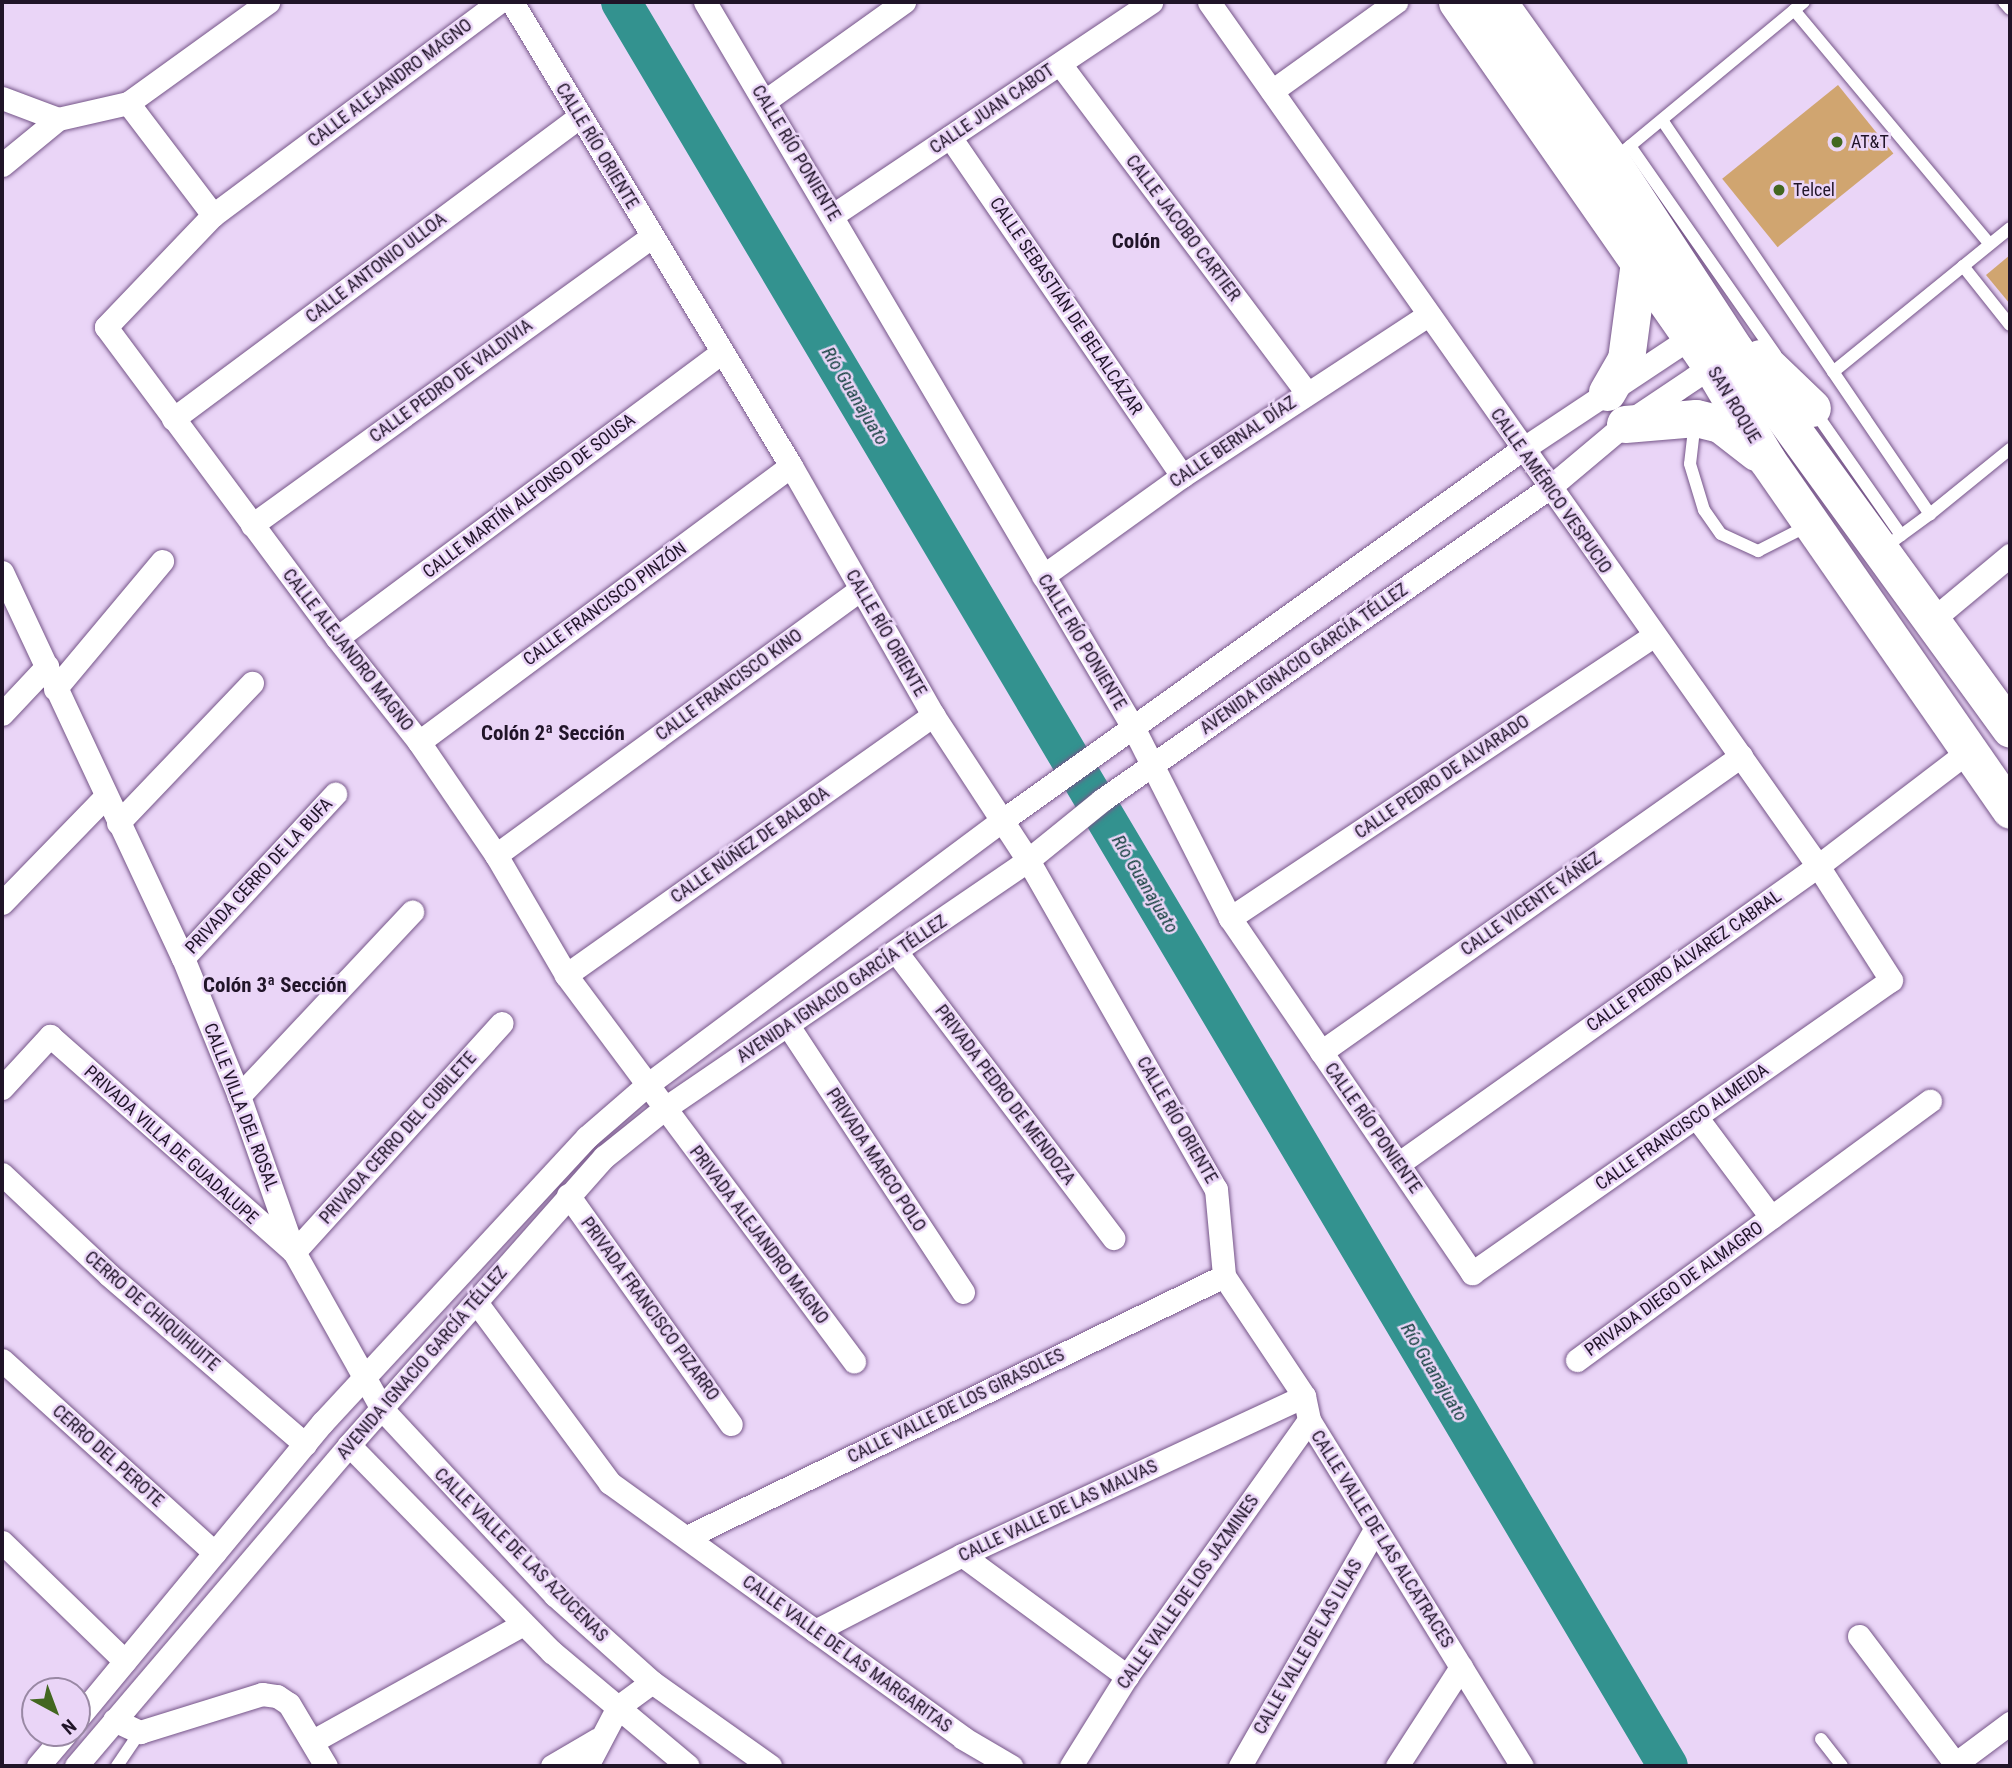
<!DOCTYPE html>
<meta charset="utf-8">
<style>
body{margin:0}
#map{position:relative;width:2012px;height:1768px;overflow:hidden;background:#ead5f7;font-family:"Roboto Condensed",sans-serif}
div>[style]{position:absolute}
.river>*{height:40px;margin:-20px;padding:0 20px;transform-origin:20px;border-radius:20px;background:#33928f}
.building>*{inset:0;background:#d0a570;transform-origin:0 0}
.roads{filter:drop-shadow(0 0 2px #755588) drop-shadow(0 0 2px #755588)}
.service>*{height:12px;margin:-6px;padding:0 6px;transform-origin:6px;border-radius:6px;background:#fff}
.minor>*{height:23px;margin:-11.5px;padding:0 11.5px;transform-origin:11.5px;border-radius:11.5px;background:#fff}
.primary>*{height:37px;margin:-18.5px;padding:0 18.5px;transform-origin:18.5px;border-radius:18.5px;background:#fff}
.dots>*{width:19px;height:19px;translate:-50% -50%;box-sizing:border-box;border:4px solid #ead5f7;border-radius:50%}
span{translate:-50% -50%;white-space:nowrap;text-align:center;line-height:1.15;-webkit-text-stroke:5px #ead5f7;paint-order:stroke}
.street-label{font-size:18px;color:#201428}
.poi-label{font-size:18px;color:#201428}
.left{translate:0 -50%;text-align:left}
.water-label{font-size:19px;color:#164140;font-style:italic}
.quarter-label{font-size:21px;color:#201428;font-weight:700}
.frame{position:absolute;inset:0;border:4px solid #201428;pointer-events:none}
.north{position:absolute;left:21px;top:1677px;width:70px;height:70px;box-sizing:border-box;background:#ead5f7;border:2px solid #9988a4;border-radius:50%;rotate:139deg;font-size:19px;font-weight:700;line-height:28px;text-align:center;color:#201428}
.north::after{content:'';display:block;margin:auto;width:24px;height:32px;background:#436720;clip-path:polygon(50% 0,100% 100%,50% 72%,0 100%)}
</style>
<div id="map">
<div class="river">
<i style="left:621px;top:2px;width:2051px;rotate:59.31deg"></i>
</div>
<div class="building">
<i style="left:1838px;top:85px;width:88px;height:149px;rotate:51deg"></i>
<i style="clip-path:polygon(2010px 255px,2010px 304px,1986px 275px)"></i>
</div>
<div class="roads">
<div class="service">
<i style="left:2004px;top:2px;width:9px;rotate:49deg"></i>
<i style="left:1794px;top:10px;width:305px;rotate:50.1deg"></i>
<i style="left:1662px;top:120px;width:477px;rotate:55.8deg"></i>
<i style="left:1930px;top:514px;width:103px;rotate:-39.1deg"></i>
<i style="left:1630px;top:146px;width:254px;rotate:55.1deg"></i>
<i style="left:1625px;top:150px;width:232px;rotate:-39.6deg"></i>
<i style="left:1963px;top:266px;width:75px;rotate:51.5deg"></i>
<i style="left:1833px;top:372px;width:228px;rotate:-39.1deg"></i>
<i style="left:1813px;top:409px;width:154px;rotate:55.1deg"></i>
<i style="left:1695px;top:421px;width:43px;rotate:96.6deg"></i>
<i style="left:1690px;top:464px;width:48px;rotate:73.1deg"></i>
<i style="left:1704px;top:510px;width:29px;rotate:55deg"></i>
<i style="left:1721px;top:534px;width:41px;rotate:24.7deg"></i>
<i style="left:1758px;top:551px;width:55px;rotate:-27deg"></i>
<i style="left:1896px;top:539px;width:42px;rotate:-36.3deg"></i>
<i style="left:1821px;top:1739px;width:34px;rotate:52deg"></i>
<i style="left:117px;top:1766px;width:41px;rotate:-55.9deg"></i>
</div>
<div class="minor">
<i style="left:499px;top:2px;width:357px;rotate:143.3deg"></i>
<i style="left:213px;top:215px;width:155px;rotate:133.7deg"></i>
<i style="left:106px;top:327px;width:387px;rotate:53.4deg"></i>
<i style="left:337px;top:638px;width:132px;rotate:51.7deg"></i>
<i style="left:419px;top:742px;width:137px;rotate:55.7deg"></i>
<i style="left:496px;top:855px;width:139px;rotate:59.7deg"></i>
<i style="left:566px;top:975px;width:482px;rotate:53.3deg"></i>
<i style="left:512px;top:2px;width:541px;rotate:58.98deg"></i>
<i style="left:791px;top:466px;width:287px;rotate:60.3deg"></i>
<i style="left:933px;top:715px;width:173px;rotate:56.8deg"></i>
<i style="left:1028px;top:860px;width:379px;rotate:60.3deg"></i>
<i style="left:1216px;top:1189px;width:87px;rotate:84.7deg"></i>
<i style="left:1224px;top:1276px;width:144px;rotate:56.3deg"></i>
<i style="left:1304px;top:1396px;width:25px;rotate:78deg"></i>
<i style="left:1309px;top:1420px;width:406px;rotate:58.4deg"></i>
<i style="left:705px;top:2px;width:844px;rotate:59.46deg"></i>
<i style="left:1134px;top:729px;width:212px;rotate:63.1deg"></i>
<i style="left:1230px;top:918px;width:430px;rotate:55.7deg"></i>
<i style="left:1472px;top:1273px;width:511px;rotate:-34.96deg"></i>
<i style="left:1891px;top:980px;width:135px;rotate:-122.6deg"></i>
<i style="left:1818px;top:866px;width:1057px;rotate:-125.18deg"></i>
<i style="left:1060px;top:64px;width:410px;rotate:53.1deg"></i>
<i style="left:1272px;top:91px;width:153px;rotate:-35.7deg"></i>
<i style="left:2px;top:98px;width:60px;rotate:20.6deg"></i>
<i style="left:765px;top:101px;width:171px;rotate:-35.5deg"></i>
<i style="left:128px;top:103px;width:141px;rotate:52.8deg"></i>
<i style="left:950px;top:137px;width:411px;rotate:55.6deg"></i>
<i style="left:2px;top:165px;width:72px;rotate:-39.4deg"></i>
<i style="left:58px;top:119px;width:72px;rotate:-12.9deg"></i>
<i style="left:128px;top:103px;width:173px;rotate:-35.8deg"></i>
<i style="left:833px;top:215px;width:383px;rotate:-33.8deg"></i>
<i style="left:173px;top:419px;width:506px;rotate:-36.64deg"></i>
<i style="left:252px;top:525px;width:492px;rotate:-35.8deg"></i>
<i style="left:2px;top:572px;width:426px;rotate:64.9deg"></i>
<i style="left:183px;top:958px;width:149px;rotate:67.9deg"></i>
<i style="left:239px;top:1096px;width:165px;rotate:70.6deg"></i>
<i style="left:294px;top:1252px;width:180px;rotate:60.7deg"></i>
<i style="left:382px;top:1409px;width:254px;rotate:47.1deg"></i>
<i style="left:555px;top:1595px;width:130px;rotate:41.9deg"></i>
<i style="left:652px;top:1682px;width:145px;rotate:35.4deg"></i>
<i style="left:1043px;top:576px;width:171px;rotate:-35.7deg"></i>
<i style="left:1182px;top:476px;width:294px;rotate:-33.2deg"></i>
<i style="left:1932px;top:620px;width:102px;rotate:-39.8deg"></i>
<i style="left:337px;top:638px;width:478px;rotate:-36.6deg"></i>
<i style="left:55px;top:689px;width:167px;rotate:-50.1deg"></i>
<i style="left:2px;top:714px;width:66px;rotate:-46.8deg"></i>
<i style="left:419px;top:742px;width:463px;rotate:-36.6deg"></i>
<i style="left:118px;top:823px;width:194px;rotate:-46.3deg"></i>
<i style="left:496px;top:855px;width:452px;rotate:-36.1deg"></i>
<i style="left:2px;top:903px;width:146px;rotate:-45.8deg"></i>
<i style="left:1230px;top:918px;width:508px;rotate:-33.69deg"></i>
<i style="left:897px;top:953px;width:358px;rotate:52.8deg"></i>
<i style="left:183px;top:958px;width:224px;rotate:-47.2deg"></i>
<i style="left:566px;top:975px;width:450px;rotate:-35.3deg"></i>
<i style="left:789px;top:1027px;width:317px;rotate:56.7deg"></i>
<i style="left:1321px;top:1052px;width:514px;rotate:-35.17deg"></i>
<i style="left:2px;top:1088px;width:71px;rotate:-47.3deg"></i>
<i style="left:50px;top:1036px;width:326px;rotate:41.5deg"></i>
<i style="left:294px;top:1252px;width:309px;rotate:-47.8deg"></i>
<i style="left:239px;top:1096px;width:253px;rotate:-46.8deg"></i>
<i style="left:1697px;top:1118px;width:124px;rotate:53.2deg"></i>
<i style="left:1398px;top:1164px;width:515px;rotate:-35.36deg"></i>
<i style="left:1818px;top:866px;width:186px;rotate:-37.4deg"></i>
<i style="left:2px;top:1174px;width:147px;rotate:43.3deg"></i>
<i style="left:109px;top:1275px;width:259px;rotate:40.8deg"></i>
<i style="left:568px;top:1195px;width:281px;rotate:54.6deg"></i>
<i style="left:476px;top:1302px;width:225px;rotate:53.5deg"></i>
<i style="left:610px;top:1483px;width:435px;rotate:35.8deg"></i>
<i style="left:963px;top:1738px;width:56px;rotate:30.3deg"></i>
<i style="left:2px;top:1360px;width:287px;rotate:42.2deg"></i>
<i style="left:1577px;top:1360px;width:438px;rotate:-36.3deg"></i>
<i style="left:349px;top:1445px;width:290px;rotate:45.6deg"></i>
<i style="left:552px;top:1652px;width:177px;rotate:40deg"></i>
<i style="left:687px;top:1537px;width:597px;rotate:-25.92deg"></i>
<i style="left:2px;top:1542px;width:171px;rotate:44.1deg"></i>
<i style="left:962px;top:1555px;width:205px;rotate:36.3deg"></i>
<i style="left:815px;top:1631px;width:165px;rotate:-27.3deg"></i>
<i style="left:962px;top:1555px;width:377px;rotate:-24.9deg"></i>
<i style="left:1859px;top:1636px;width:163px;rotate:53deg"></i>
<i style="left:77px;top:1719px;width:386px;rotate:-50.4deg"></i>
<i style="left:323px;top:1422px;width:388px;rotate:-47.2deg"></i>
<i style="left:587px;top:1137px;width:79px;rotate:-40.9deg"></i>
<i style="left:647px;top:1085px;width:444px;rotate:-36.7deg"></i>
<i style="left:1003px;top:820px;width:637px;rotate:-35.54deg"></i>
<i style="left:1521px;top:450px;width:215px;rotate:-33.6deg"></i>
<i style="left:114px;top:1720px;width:29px;rotate:25deg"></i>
<i style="left:140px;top:1732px;width:128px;rotate:-17.3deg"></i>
<i style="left:262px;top:1694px;width:15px;rotate:8deg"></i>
<i style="left:277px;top:1696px;width:14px;rotate:34deg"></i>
<i style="left:289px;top:1704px;width:72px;rotate:59.2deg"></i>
<i style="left:313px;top:1741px;width:240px;rotate:-29.1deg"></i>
<i style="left:1955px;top:1764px;width:69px;rotate:-36.7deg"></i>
<i style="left:38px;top:1766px;width:43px;rotate:-49.7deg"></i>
<i style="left:76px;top:1766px;width:421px;rotate:-49.6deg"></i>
<i style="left:349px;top:1445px;width:385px;rotate:-48.5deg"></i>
<i style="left:604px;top:1157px;width:78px;rotate:-38.8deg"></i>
<i style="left:665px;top:1108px;width:440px;rotate:-34.3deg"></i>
<i style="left:1028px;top:860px;width:95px;rotate:-39deg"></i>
<i style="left:1102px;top:800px;width:547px;rotate:-34.94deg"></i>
<i style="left:1550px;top:487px;width:98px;rotate:-40deg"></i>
<i style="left:1625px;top:424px;width:117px;rotate:-33.8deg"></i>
<i style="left:552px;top:1766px;width:53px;rotate:-30.4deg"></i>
<i style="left:587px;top:1766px;width:67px;rotate:-62.3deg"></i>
<i style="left:618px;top:1707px;width:42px;rotate:-36.3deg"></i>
<i style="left:1071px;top:1766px;width:106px;rotate:-58.1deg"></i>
<i style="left:1127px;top:1676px;width:314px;rotate:-54.6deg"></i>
<i style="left:1240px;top:1766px;width:273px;rotate:-60.3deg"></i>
<i style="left:1397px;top:1766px;width:118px;rotate:-57.1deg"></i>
</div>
<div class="primary">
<i style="left:1457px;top:2px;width:444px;rotate:55.1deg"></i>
<i style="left:1711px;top:366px;width:109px;rotate:59.2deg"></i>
<i style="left:1767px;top:460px;width:426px;rotate:55.2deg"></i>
<i style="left:1498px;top:2px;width:196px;rotate:54.5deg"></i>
<i style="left:1612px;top:162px;width:225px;rotate:56.8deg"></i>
<i style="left:1735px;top:350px;width:468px;rotate:54deg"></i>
<i style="left:1760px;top:358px;width:72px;rotate:43.9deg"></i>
<i style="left:1607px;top:392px;width:38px;rotate:-60deg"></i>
<i style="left:1626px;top:359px;width:98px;rotate:-82.4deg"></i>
<i style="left:1625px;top:424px;width:71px;rotate:-4.8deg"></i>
<i style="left:1696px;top:418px;width:25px;rotate:14deg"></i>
<i style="left:1720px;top:424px;width:46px;rotate:37.9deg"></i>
</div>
</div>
<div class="dots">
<i style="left:1837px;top:142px;background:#436720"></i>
<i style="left:1779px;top:190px;background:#436720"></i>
</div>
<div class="street-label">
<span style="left:390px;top:83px;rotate:-37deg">CALLE ALEJANDRO MAGNO</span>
<span style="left:992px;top:109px;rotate:-34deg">CALLE JUAN CABOT</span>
<span style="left:597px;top:146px;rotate:59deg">CALLE RÍO ORIENTE</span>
<span style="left:796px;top:153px;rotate:59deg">CALLE RÍO PONIENTE</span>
<span style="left:1183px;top:228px;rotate:53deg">CALLE JACOBO CARTIER</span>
<span style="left:376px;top:268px;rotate:-37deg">CALLE ANTONIO ULLOA</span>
<span style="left:1066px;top:306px;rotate:56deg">CALLE SEBASTIÁN DE BELALCÁZAR</span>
<span style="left:451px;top:381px;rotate:-36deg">CALLE PEDRO DE VALDIVIA</span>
<span style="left:1734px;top:405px;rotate:59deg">SAN ROQUE</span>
<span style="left:1233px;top:442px;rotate:-34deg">CALLE BERNAL DÍAZ</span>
<span style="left:1551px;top:491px;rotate:55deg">CALLE AMÉRICO VESPUCIO</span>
<span style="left:529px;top:496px;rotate:-37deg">CALLE MARTÍN ALFONSO DE SOUSA</span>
<span style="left:605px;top:604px;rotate:-36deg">CALLE FRANCISCO PINZÓN</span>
<span style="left:886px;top:633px;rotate:60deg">CALLE RÍO ORIENTE</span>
<span style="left:1082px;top:642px;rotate:59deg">CALLE RÍO PONIENTE</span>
<span style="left:348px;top:650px;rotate:52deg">CALLE ALEJANDRO MAGNO</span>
<span style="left:1304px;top:659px;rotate:-35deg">AVENIDA IGNACIO GARCÍA TÉLLEZ</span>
<span style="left:729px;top:685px;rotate:-36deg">CALLE FRANCISCO KINO</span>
<span style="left:1442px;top:777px;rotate:-34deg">CALLE PEDRO DE ALVARADO</span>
<span style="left:750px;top:845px;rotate:-35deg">CALLE NÚÑEZ DE BALBOA</span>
<span style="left:259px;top:876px;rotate:-47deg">PRIVADA CERRO DE LA BUFA</span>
<span style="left:1531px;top:904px;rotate:-35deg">CALLE VICENTE YÁÑEZ</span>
<span style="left:1684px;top:961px;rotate:-35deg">CALLE PEDRO ÁLVAREZ CABRAL</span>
<span style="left:842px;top:989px;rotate:-34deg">AVENIDA IGNACIO GARCÍA TÉLLEZ</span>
<span style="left:1005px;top:1095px;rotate:53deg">PRIVADA PEDRO DE MENDOZA</span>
<span style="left:241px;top:1107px;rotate:69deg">CALLE VILLA DEL ROSAL</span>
<span style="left:1177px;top:1120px;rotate:60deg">CALLE RÍO ORIENTE</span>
<span style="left:1682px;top:1127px;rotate:-35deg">CALLE FRANCISCO ALMEIDA</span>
<span style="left:1373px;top:1128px;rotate:55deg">CALLE RÍO PONIENTE</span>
<span style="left:398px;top:1138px;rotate:-48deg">PRIVADA CERRO DEL CUBILETE</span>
<span style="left:171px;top:1145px;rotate:42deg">PRIVADA VILLA DE GUADALUPE</span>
<span style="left:876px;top:1160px;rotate:57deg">PRIVADA MARCO POLO</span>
<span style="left:759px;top:1235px;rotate:53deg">PRIVADA ALEJANDRO MAGNO</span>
<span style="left:1674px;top:1289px;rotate:-36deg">PRIVADA DIEGO DE ALMAGRO</span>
<span style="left:650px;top:1309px;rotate:54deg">PRIVADA FRANCISCO PIZARRO</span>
<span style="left:152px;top:1311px;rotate:41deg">CERRO DE CHIQUIHUITE</span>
<span style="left:422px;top:1363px;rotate:-49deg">AVENIDA IGNACIO GARCÍA TÉLLEZ</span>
<span style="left:956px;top:1406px;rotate:-26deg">CALLE VALLE DE LOS GIRASOLES</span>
<span style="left:108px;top:1456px;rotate:42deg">CERRO DEL PEROTE</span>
<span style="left:1058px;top:1511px;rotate:-25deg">CALLE VALLE DE LAS MALVAS</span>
<span style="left:1382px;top:1539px;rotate:58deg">CALLE VALLE DE LAS ALCATRACES</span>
<span style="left:521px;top:1555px;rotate:45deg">CALLE VALLE DE LAS AZUCENAS</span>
<span style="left:1188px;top:1592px;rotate:-55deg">CALLE VALLE DE LOS JAZMINES</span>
<span style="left:1308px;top:1647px;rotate:-60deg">CALLE VALLE DE LAS LILAS</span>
<span style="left:847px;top:1654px;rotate:36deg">CALLE VALLE DE LAS MARGARITAS</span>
</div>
<div class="poi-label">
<span class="left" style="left:1851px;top:142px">AT&amp;T</span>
<span class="left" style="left:1793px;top:190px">Telcel</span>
</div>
<div class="water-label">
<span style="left:855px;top:396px;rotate:59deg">Río Guanajuato</span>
<span style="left:1145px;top:884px;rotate:59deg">Río Guanajuato</span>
<span style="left:1434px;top:1372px;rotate:59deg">Río Guanajuato</span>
</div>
<div class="quarter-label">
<span style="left:1136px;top:241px">Colón</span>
<span style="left:553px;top:733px">Colón 2ª Sección</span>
<span style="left:275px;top:985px">Colón 3ª Sección</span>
</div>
<div class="frame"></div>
<div class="north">N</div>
</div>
